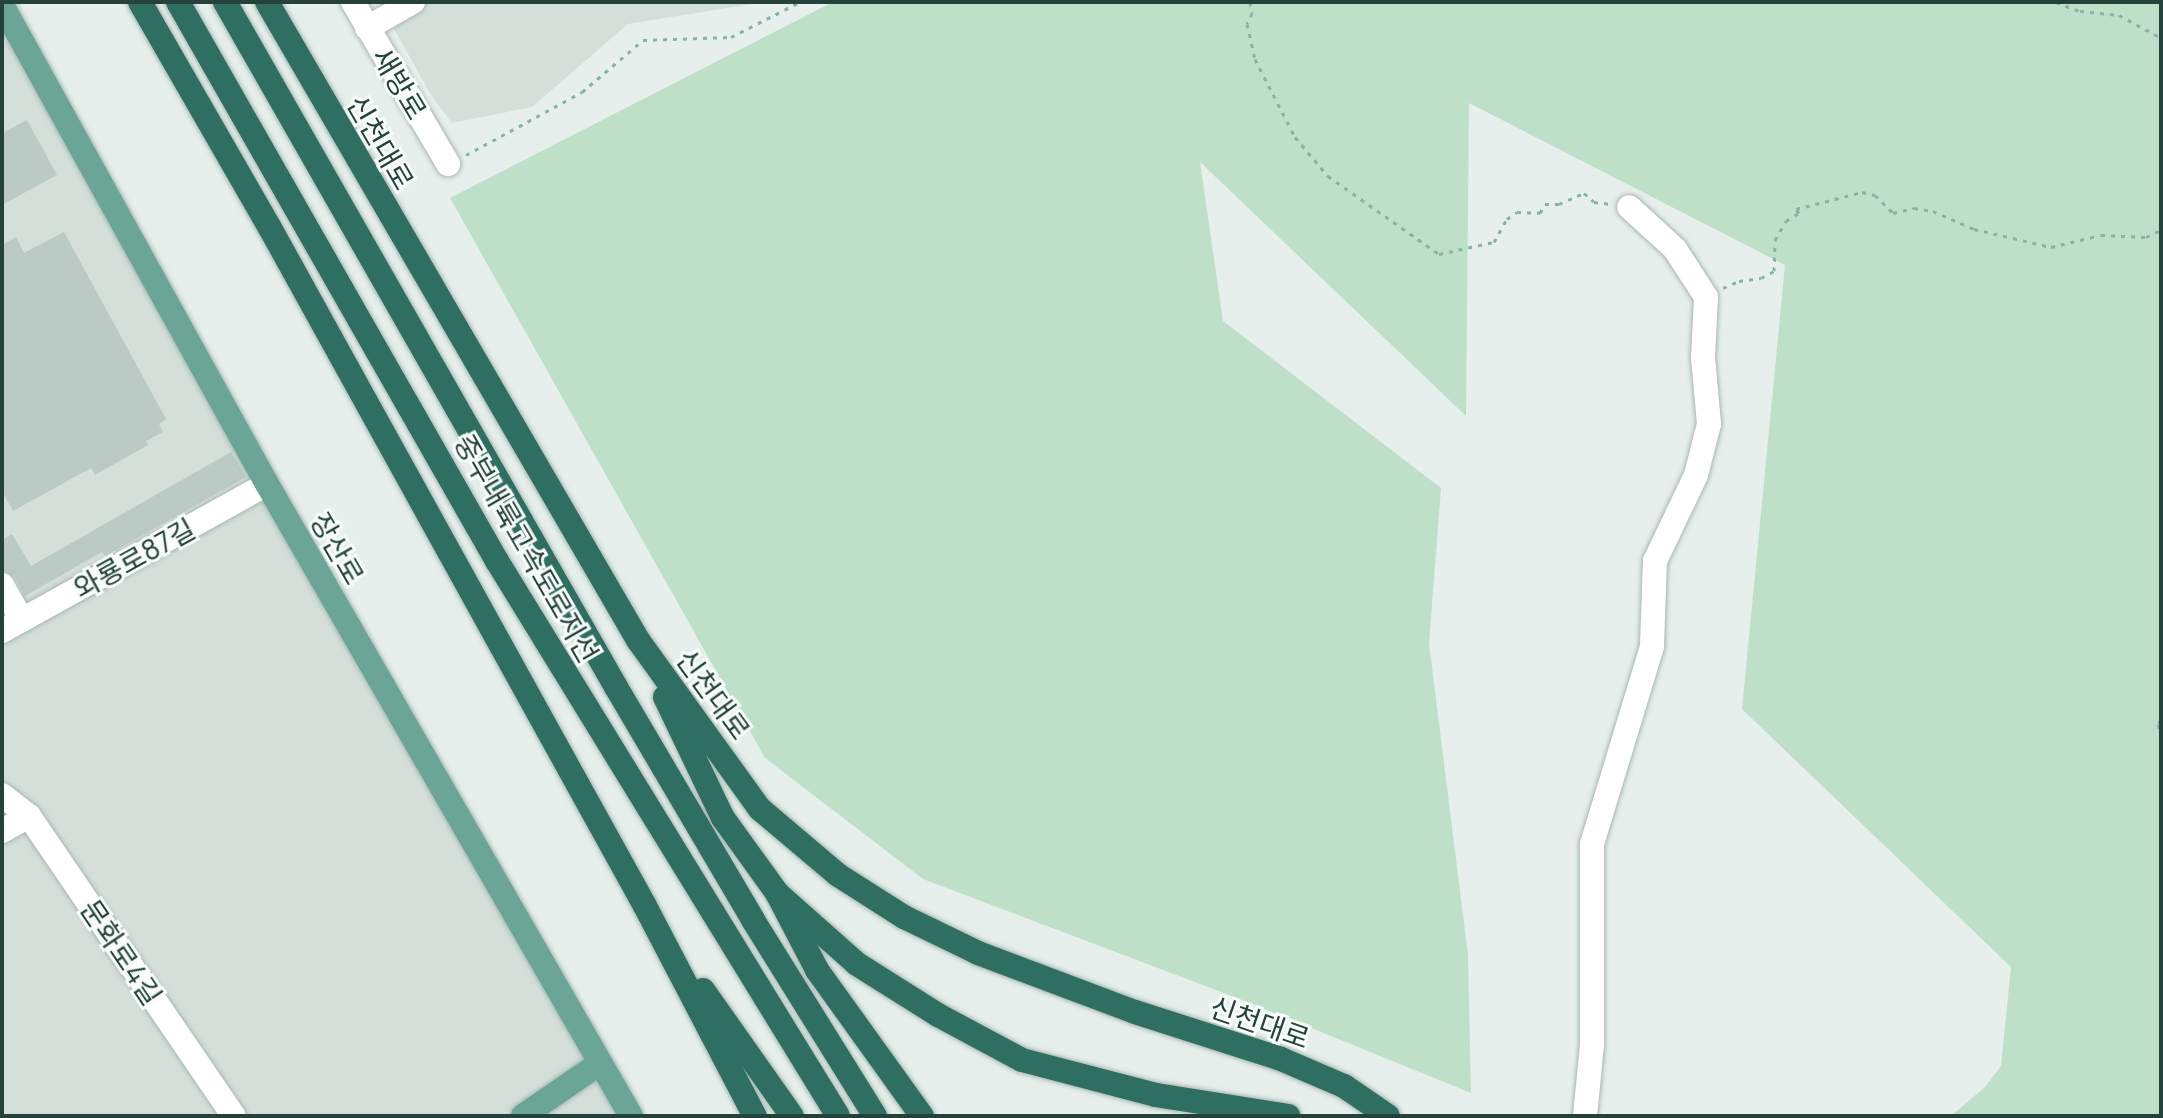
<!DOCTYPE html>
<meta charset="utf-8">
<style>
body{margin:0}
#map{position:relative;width:2163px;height:1118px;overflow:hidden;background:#e6efeb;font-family:Manrope,"Noto Sans KR",sans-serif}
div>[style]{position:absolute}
.built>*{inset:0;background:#d4dfda}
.green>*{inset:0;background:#bfe0c8}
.building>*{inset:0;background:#bbcac4}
.path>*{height:3px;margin-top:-1.5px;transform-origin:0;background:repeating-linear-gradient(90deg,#86b3a5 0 4px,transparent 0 10px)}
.roads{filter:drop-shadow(0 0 2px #a8b8b2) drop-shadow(0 0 2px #a8b8b2)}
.minor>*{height:24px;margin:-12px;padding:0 12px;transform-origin:12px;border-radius:12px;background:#fff}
.major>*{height:24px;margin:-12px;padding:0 12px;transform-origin:12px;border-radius:12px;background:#6aa596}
.highway>*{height:24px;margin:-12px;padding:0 12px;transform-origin:12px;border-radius:12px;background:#2f6f62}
span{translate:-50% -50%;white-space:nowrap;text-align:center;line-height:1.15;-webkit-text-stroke:6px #f7fbf9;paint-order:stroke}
.street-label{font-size:28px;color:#24423a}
.frame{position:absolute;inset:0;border:4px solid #24423a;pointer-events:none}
</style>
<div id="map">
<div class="built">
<i style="clip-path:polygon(379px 2px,764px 2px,628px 24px,532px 107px,452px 123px,431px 95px)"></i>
<i style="clip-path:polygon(2px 33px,632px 1116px,2px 1116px)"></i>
</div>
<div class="green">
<i style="clip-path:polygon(833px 2px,2161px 2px,2161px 1116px,1951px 1116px,1985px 1087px,2001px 1066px,2011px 967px,1742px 709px,1785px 265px,1469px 103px,1466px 416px,1200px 162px,1223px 321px,1441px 488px,1429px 643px,1468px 955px,1471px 1093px,1245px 1001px,923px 879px,765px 758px,450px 198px)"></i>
</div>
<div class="building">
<i style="clip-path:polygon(27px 120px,57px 175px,2px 205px,2px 133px)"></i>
<i style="clip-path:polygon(64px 232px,166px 419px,159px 424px,163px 432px,146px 441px,148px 445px,95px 475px,91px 468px,13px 511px,2px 491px,2px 245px,16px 237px,24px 253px)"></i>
<i style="clip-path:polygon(231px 452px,246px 477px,105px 556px,102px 552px,25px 596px,15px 577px,2px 570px,2px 540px,12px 534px,31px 566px)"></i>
</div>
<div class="path">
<i style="left:1250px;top:2px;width:11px;rotate:80deg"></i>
<i style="left:1252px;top:13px;width:12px;rotate:114deg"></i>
<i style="left:1247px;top:24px;width:36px;rotate:77deg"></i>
<i style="left:1255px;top:59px;width:88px;rotate:62.9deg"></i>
<i style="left:1295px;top:137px;width:51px;rotate:49.8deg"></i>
<i style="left:1328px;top:176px;width:136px;rotate:35.1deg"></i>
<i style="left:1439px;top:254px;width:56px;rotate:-12.3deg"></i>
<i style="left:1494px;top:242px;width:26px;rotate:-61deg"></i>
<i style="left:1507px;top:219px;width:12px;rotate:-35deg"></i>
<i style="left:1517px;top:212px;width:23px;rotate:2deg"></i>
<i style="left:1540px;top:213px;width:10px;rotate:-61deg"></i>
<i style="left:1545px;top:204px;width:14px"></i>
<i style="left:1559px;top:204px;width:27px;rotate:-24deg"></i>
<i style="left:1584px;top:193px;width:13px;rotate:42deg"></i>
<i style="left:1594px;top:202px;width:17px;rotate:7deg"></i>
<i style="left:2056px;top:2px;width:26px;rotate:21deg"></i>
<i style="left:2080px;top:11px;width:39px;rotate:6deg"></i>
<i style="left:2119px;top:15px;width:48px;rotate:28.7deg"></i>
<i style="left:466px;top:155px;width:132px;rotate:-28.5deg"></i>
<i style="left:582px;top:92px;width:80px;rotate:-40.4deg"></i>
<i style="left:643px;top:40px;width:88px;rotate:-2deg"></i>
<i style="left:731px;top:37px;width:77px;rotate:-26.9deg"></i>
<i style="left:1723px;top:288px;width:17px;rotate:-24deg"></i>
<i style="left:1739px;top:281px;width:22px;rotate:-8deg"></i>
<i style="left:1761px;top:278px;width:15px;rotate:-28deg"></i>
<i style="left:1774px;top:271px;width:31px;rotate:-88deg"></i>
<i style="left:1775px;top:240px;width:22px;rotate:-60deg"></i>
<i style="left:1786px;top:221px;width:15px;rotate:-32deg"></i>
<i style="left:1799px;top:213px;width:5px;rotate:-127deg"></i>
<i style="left:1796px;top:209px;width:68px;rotate:-14.4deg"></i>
<i style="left:1862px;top:192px;width:13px;rotate:13deg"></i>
<i style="left:1875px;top:195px;width:25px;rotate:45deg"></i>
<i style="left:1893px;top:213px;width:22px;rotate:-13deg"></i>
<i style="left:1914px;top:208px;width:19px;rotate:9deg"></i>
<i style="left:1933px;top:211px;width:45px;rotate:23.7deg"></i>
<i style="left:1974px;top:229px;width:79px;rotate:13.2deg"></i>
<i style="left:2051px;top:247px;width:51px;rotate:-13.5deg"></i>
<i style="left:2101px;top:235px;width:45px;rotate:2.5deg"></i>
<i style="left:2146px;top:237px;width:17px;rotate:-25deg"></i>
<i style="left:2161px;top:720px;width:5px;rotate:127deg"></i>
<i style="left:2158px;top:724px;width:11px;rotate:75deg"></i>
</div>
<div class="roads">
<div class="minor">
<i style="left:353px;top:2px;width:188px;rotate:59.6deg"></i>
<i style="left:367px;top:28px;width:53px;rotate:-29.5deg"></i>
<i style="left:2px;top:585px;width:40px;rotate:60.3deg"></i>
<i style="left:2px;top:631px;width:303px;rotate:-29deg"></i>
<i style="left:2px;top:795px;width:34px;rotate:38deg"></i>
<i style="left:29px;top:816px;width:363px;rotate:55.7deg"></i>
<i style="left:2px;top:831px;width:31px;rotate:-29deg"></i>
<i style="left:1585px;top:1116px;width:72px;rotate:-84.4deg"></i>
<i style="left:1592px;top:1044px;width:200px;rotate:-90deg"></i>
<i style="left:1592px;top:844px;width:207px;rotate:-73.1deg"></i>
<i style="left:1652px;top:646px;width:85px;rotate:-88deg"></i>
<i style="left:1655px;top:561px;width:95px;rotate:-64.5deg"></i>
<i style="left:1696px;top:475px;width:53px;rotate:-75.7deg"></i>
<i style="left:1709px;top:424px;width:67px;rotate:-95.1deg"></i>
<i style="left:1703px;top:357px;width:60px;rotate:-87.1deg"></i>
<i style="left:1706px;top:297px;width:57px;rotate:-122.9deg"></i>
<i style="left:1675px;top:249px;width:62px;rotate:-137.6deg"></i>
</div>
<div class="major">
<i style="left:2px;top:5px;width:547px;rotate:61.05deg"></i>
<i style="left:267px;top:484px;width:729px;rotate:60.06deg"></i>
<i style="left:523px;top:1116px;width:93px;rotate:-34.5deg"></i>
</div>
<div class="highway">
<i style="left:140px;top:2px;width:261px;rotate:60.1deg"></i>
<i style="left:270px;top:228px;width:775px;rotate:61.05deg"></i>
<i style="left:645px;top:906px;width:237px;rotate:62.4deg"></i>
<i style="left:178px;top:2px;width:644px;rotate:60.29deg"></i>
<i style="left:497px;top:561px;width:651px;rotate:58.43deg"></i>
<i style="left:225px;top:2px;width:789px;rotate:60.28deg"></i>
<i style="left:616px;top:687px;width:270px;rotate:59.5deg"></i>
<i style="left:753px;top:920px;width:231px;rotate:58.1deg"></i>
<i style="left:267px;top:2px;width:738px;rotate:59.82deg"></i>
<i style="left:638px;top:640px;width:208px;rotate:54.2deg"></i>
<i style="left:760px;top:809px;width:102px;rotate:40.2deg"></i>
<i style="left:838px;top:875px;width:78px;rotate:32.5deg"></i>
<i style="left:904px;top:917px;width:82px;rotate:25.9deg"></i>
<i style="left:978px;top:953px;width:168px;rotate:20.6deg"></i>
<i style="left:1135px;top:1012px;width:153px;rotate:17.8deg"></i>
<i style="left:1281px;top:1059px;width:69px;rotate:23.2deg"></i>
<i style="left:1344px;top:1086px;width:53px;rotate:34.3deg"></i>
<i style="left:665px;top:697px;width:134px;rotate:64.4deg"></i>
<i style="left:723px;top:818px;width:92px;rotate:54.2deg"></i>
<i style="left:777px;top:893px;width:87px;rotate:62.5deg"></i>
<i style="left:817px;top:970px;width:180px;rotate:54.3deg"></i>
<i style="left:777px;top:893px;width:107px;rotate:41.6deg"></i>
<i style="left:857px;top:964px;width:96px;rotate:32.2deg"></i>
<i style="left:938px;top:1015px;width:95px;rotate:28.2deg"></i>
<i style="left:1022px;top:1060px;width:138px;rotate:14.6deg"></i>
<i style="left:1156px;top:1095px;width:134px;rotate:9deg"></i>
<i style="left:703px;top:990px;width:154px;rotate:54.8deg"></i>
</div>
</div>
<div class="street-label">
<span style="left:400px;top:83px;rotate:59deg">새방로</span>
<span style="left:381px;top:142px;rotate:60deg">신천대로</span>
<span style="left:338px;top:548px;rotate:60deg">장산로</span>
<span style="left:527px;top:548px;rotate:60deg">중부내륙고속도로지선</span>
<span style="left:134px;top:558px;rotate:-29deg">와룡로87길</span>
<span style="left:714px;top:694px;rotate:54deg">신천대로</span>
<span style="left:122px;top:952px;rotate:56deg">문화로4길</span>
<span style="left:1260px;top:1022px;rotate:19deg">신천대로</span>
</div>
<div class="frame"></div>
</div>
